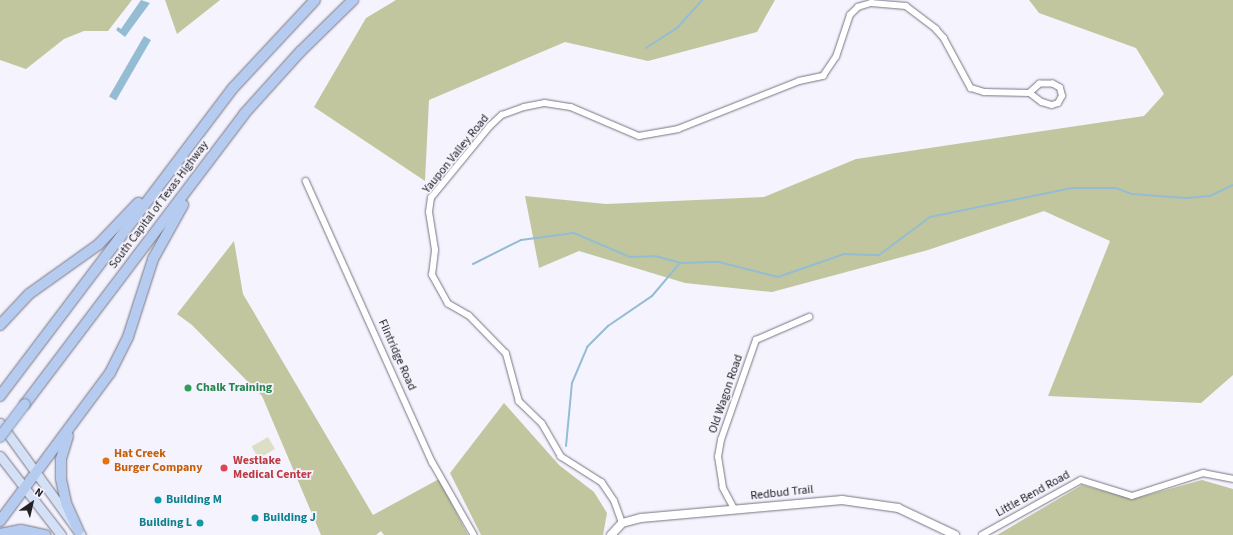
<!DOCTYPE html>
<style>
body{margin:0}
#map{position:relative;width:1233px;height:535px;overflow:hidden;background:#f5f3fd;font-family:"Source Sans 3",sans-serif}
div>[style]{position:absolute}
.green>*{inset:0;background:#dcdfc5;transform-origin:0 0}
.forest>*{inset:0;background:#c2c69e}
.water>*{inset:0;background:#94bdd4;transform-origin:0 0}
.stream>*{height:2px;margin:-1px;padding:0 1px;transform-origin:1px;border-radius:1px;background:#94bdd4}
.roads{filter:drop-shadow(0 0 1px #777482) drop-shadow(0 0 1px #777482)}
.street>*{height:5.5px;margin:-2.75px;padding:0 2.75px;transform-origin:2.75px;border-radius:2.75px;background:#fff}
.secondary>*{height:8px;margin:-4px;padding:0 4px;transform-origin:4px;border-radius:4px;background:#fff}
.primary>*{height:9px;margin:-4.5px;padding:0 4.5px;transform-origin:4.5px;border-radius:4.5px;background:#d3e0f5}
.highway>*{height:10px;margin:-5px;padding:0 5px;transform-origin:5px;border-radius:5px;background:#b5cbef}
.bridges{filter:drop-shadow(0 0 1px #818fa8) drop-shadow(0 0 1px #818fa8)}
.highway-bridge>*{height:10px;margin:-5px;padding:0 5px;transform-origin:5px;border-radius:5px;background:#b5cbef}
.dots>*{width:11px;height:11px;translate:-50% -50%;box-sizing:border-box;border:2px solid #f5f3fd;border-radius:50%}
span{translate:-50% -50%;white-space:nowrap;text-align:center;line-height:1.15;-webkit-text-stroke:3.5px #f5f3fd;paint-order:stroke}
.street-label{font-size:12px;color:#212025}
.leisure-label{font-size:12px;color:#27864d;font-weight:700}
.left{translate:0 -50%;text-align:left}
.food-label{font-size:12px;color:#c56008;font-weight:700}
.health-label{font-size:12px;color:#be3a42;font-weight:700}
.culture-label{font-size:12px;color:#0d838f;font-weight:700}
.right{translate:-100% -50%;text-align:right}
.north{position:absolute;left:12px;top:483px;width:40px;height:40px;-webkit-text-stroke:3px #f5f3fd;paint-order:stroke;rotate:34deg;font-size:11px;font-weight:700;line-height:16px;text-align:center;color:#212025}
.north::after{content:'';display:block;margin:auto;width:14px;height:18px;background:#212025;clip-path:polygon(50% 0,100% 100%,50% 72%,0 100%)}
</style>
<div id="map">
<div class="green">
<i style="left:268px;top:437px;width:14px;height:19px;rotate:60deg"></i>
</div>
<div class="forest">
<i style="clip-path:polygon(0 0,132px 0,108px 31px,84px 31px,64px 39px,26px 69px,0 60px)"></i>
<i style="clip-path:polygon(165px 0,220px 0,177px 34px)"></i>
<i style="clip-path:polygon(396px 0,775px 0,757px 32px,648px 61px,565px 42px,429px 100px,425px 181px,314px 107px,366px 18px)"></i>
<i style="clip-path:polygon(1029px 0,1233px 0,1233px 375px,1201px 403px,1048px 396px,1110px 241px,1044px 211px,928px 250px,772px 292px,685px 283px,579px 251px,539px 268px,525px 196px,606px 204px,764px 197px,856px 159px,1144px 116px,1164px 94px,1136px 48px,1039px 13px)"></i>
<i style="clip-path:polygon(234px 241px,243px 294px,373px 515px,439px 479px,468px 535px,384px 535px,381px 531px,376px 535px,321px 535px,262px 396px,192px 325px,177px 314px)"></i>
<i style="clip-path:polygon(504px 403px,559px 465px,594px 492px,607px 513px,603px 535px,481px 535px,450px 473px)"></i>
<i style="clip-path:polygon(1202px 480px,1233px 489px,1233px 535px,997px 535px,1082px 485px,1133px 499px)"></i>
</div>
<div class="water">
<i style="clip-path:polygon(141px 0,150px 3px,125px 37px,116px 30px,118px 27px,121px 29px)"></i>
<i style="left:144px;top:36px;width:8px;height:70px;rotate:30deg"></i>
</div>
<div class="stream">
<i style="left:646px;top:48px;width:37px;rotate:-33deg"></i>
<i style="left:677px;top:28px;width:38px;rotate:-48deg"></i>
<i style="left:473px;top:264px;width:54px;rotate:-26.6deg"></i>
<i style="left:521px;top:240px;width:53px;rotate:-7.5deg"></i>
<i style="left:574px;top:233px;width:61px;rotate:23.2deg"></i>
<i style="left:630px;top:257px;width:25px;rotate:-2deg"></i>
<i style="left:655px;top:256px;width:27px;rotate:15deg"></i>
<i style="left:681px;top:263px;width:38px;rotate:-2deg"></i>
<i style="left:719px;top:262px;width:61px;rotate:14.3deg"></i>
<i style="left:778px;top:277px;width:70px;rotate:-19.2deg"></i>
<i style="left:844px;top:254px;width:35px;rotate:2deg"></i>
<i style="left:879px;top:255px;width:64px;rotate:-36.7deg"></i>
<i style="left:930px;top:217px;width:145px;rotate:-11.5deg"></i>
<i style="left:1072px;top:188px;width:44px"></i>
<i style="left:1116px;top:188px;width:17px;rotate:21deg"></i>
<i style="left:1132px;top:194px;width:54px;rotate:4.2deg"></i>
<i style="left:1186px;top:198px;width:24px;rotate:-5deg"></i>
<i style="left:1210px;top:196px;width:25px;rotate:-26deg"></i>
<i style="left:566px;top:446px;width:63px;rotate:-84.6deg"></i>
<i style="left:572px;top:383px;width:39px;rotate:-67deg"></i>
<i style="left:587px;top:347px;width:30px;rotate:-45deg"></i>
<i style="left:608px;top:326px;width:53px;rotate:-34.3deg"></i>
<i style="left:652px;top:296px;width:43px;rotate:-49.7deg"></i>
</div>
<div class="roads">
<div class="street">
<i style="left:306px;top:181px;width:309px;rotate:65.8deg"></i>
<i style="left:433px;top:463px;width:83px;rotate:60.3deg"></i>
<i style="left:734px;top:509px;width:24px;rotate:-118deg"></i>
<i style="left:723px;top:488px;width:31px;rotate:-99deg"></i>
<i style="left:718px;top:457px;width:17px;rotate:-80deg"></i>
<i style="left:721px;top:440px;width:106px;rotate:-70.7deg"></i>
<i style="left:756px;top:340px;width:58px;rotate:-23.5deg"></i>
<i style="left:622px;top:523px;width:23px;rotate:-110deg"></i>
<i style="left:614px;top:501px;width:22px;rotate:-124deg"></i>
<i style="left:602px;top:483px;width:49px;rotate:-147.6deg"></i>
<i style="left:561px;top:457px;width:38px;rotate:-120deg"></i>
<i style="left:542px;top:424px;width:32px;rotate:-136deg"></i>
<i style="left:519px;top:402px;width:50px;rotate:-105.2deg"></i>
<i style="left:506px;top:354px;width:53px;rotate:-134.2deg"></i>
<i style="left:469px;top:316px;width:24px;rotate:-150deg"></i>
<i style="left:448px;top:304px;width:33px;rotate:-119deg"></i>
<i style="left:432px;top:275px;width:25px;rotate:-83deg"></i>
<i style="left:435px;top:250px;width:38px;rotate:-99deg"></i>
<i style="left:429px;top:212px;width:14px;rotate:-82deg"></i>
<i style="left:431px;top:198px;width:93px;rotate:-50.7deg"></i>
<i style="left:490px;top:126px;width:16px;rotate:-43deg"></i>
<i style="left:502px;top:115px;width:23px;rotate:-20deg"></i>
<i style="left:524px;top:107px;width:21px;rotate:-11deg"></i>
<i style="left:545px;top:103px;width:26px;rotate:9deg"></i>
<i style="left:571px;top:107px;width:74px;rotate:23.1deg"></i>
<i style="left:639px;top:136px;width:40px;rotate:-10deg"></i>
<i style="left:678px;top:129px;width:130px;rotate:-21.6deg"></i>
<i style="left:799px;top:81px;width:25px;rotate:-12deg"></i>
<i style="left:823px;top:76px;width:23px;rotate:-56deg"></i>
<i style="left:836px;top:57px;width:44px;rotate:-71.6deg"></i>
<i style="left:850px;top:15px;width:11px;rotate:-45deg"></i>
<i style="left:858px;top:7px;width:14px;rotate:-17deg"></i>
<i style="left:871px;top:3px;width:35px;rotate:5deg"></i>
<i style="left:906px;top:6px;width:38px;rotate:37deg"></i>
<i style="left:936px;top:29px;width:12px;rotate:48deg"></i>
<i style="left:944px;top:38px;width:57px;rotate:61.6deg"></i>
<i style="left:971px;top:88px;width:14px;rotate:17deg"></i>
<i style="left:984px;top:92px;width:46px;rotate:1.2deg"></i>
<i style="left:1030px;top:93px;width:15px;rotate:37deg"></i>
<i style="left:1042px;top:102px;width:10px;rotate:17deg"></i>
<i style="left:1052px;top:105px;width:6px;rotate:-18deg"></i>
<i style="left:1058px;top:103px;width:8px;rotate:-60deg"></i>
<i style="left:1062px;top:96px;width:8px;rotate:-104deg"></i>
<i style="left:1060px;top:88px;width:8px;rotate:-150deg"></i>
<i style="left:1053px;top:84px;width:13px;rotate:180deg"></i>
<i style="left:1040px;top:84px;width:13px;rotate:138deg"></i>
<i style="left:982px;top:535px;width:113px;rotate:-29.1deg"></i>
<i style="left:1081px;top:480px;width:53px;rotate:17.4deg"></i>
<i style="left:1132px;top:496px;width:75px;rotate:-17.9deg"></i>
<i style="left:1203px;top:473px;width:31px;rotate:11deg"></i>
</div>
<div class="secondary">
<i style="left:611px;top:535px;width:16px;rotate:-47deg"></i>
<i style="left:622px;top:523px;width:20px;rotate:-15deg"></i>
<i style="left:641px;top:518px;width:202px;rotate:-5.1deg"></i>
<i style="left:842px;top:500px;width:57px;rotate:8.1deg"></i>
<i style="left:898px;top:508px;width:63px;rotate:25.3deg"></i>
</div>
<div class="primary">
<i style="left:0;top:423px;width:138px;rotate:54.1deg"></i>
<i style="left:0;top:456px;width:100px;rotate:52.3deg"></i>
</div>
<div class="highway">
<i style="left:0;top:325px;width:42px;rotate:-46.9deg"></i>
<i style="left:29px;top:294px;width:86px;rotate:-35.5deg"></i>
<i style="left:99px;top:244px;width:57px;rotate:-46.4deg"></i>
<i style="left:0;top:396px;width:386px;rotate:-52.9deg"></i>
<i style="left:233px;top:88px;width:120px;rotate:-47deg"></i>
<i style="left:25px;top:404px;width:363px;rotate:-52.9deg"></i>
<i style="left:244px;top:114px;width:85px;rotate:-47.9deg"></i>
<i style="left:301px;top:51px;width:73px;rotate:-44.4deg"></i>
<i style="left:68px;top:436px;width:24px;rotate:107deg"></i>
<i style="left:61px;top:459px;width:20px;rotate:90deg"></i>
<i style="left:61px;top:479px;width:25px;rotate:78deg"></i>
<i style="left:66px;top:503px;width:30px;rotate:66deg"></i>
<i style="left:0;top:521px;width:184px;rotate:-53.4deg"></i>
<i style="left:110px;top:373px;width:40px;rotate:-63.4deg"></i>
<i style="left:128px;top:337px;width:82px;rotate:-72.2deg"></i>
<i style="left:153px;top:259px;width:62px;rotate:-60.9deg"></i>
<i style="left:0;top:534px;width:21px;rotate:-11deg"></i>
<i style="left:21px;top:530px;width:25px;rotate:12deg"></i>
</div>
</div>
<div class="bridges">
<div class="highway-bridge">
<i style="left:0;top:437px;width:41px;rotate:-52.9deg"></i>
</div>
</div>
<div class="dots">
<i style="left:188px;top:388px;background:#2e9e5b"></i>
<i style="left:106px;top:461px;background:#e8710a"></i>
<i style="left:224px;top:468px;background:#e0444e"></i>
<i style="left:158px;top:500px;background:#0f9aa8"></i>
<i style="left:255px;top:518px;background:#0f9aa8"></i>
<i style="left:200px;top:523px;background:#0f9aa8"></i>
</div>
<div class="street-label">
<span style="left:456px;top:154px;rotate:-51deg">Yaupon Valley Road</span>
<span style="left:159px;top:205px;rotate:-53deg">South Capital of Texas Highway</span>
<span style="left:397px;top:355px;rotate:66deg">Flintridge Road</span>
<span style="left:726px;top:394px;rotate:-71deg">Old Wagon Road</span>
<span style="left:782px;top:493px;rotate:-6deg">Redbud Trail</span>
<span style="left:1033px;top:494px;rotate:-29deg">Little Bend Road</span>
</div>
<div class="leisure-label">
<span class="left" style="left:196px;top:388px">Chalk Training</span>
</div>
<div class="food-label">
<span class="left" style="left:114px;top:461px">Hat Creek<br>Burger Company</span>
</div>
<div class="health-label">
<span class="left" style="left:233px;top:468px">Westlake<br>Medical Center</span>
</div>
<div class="culture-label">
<span class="left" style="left:166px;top:500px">Building M</span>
<span class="left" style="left:263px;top:518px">Building J</span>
<span class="right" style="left:192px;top:523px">Building L</span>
</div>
<div class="north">N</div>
</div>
